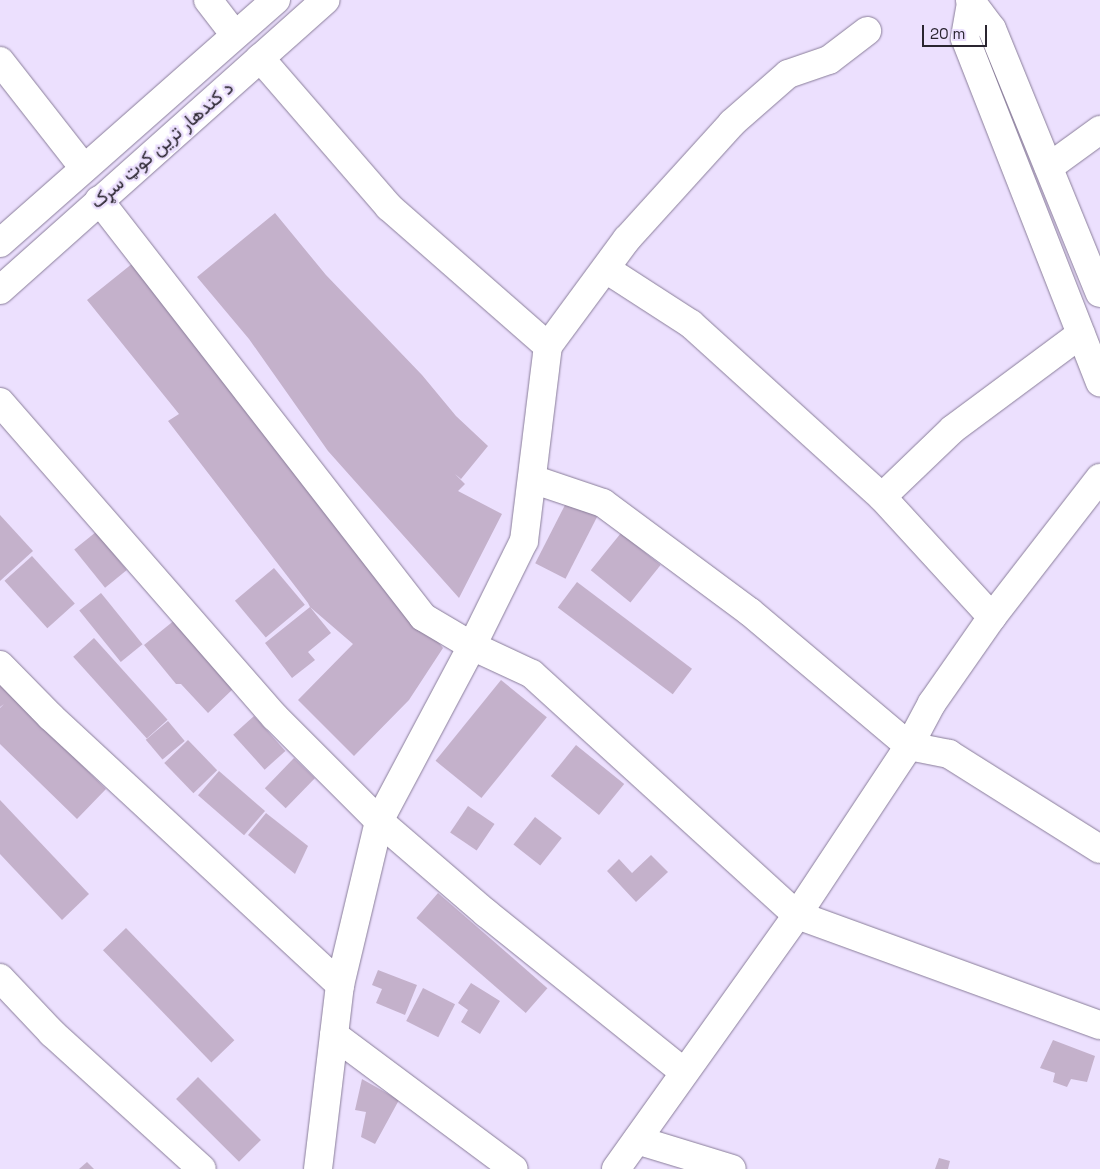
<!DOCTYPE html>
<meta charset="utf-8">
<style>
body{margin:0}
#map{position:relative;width:1100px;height:1169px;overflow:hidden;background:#ece0fe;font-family:"Space Grotesk",Vazirmatn,sans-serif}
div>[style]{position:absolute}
.building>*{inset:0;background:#c4b1cb;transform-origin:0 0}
.roads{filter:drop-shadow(0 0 1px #897d99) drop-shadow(0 0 1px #897d99)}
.minor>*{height:28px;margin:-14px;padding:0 14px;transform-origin:14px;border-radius:14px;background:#fff}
.major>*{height:28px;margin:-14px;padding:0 14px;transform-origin:14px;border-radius:14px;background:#fff}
span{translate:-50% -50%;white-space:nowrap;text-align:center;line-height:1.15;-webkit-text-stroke:5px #ece0fe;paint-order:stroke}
.street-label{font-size:19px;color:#2a2530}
.scale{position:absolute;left:922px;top:25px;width:65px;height:22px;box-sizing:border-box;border:2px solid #2a2530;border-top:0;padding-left:6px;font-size:15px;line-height:18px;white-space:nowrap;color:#2a2530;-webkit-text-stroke:4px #ece0fe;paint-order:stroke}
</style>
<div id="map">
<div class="building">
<i style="clip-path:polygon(275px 213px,326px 275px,422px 375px,456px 416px,488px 446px,461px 479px,455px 474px,465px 484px,458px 491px,502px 514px,459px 598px,328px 451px,249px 339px,197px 277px)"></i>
<i style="clip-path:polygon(138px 259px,443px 648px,409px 700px,354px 756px,298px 700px,353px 644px,310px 607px,331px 633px,308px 652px,315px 660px,292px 678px,265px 643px,310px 607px,308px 603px,168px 421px,179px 414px,87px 300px)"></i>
<i style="left:567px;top:501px;width:34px;height:70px;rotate:27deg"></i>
<i style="clip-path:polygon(0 515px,33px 551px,0 581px)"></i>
<i style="left:96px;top:532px;width:49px;height:28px;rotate:51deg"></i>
<i style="left:621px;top:533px;width:51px;height:48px;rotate:39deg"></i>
<i style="left:32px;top:556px;width:64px;height:37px;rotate:48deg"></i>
<i style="left:274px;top:568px;width:48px;height:51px;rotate:50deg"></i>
<i style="left:577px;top:582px;width:144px;height:32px;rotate:37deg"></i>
<i style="left:101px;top:593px;width:66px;height:28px;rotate:51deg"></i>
<i style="clip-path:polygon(176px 619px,235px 687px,208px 713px,181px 684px,176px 684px,144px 645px)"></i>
<i style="left:94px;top:638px;width:110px;height:28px;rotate:48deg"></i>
<i style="left:501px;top:680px;width:59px;height:104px;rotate:39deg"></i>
<i style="clip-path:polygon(0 684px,106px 789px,77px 819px,0 744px,0 708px,4px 704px,0 707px)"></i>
<i style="left:254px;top:716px;width:47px;height:28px;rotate:48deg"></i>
<i style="left:168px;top:721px;width:26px;height:29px;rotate:50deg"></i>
<i style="left:188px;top:740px;width:42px;height:33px;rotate:46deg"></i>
<i style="left:576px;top:745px;width:62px;height:40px;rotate:39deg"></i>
<i style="left:294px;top:758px;width:29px;height:42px;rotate:44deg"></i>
<i style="left:219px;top:771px;width:61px;height:32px;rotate:41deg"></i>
<i style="clip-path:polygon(0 800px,89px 894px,62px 920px,0 854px)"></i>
<i style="left:468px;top:806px;width:32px;height:32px;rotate:34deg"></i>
<i style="clip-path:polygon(266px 813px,308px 846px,295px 874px,248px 835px)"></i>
<i style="left:535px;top:817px;width:34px;height:35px;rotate:38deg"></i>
<i style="clip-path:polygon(651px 855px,668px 872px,636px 902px,607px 871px,619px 859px,632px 873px)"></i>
<i style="left:438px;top:893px;width:145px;height:33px;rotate:41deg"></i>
<i style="left:126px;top:928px;width:156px;height:32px;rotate:46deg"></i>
<i style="clip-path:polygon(378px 970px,417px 985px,405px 1015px,376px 1003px,382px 989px,372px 985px)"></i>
<i style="clip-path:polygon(471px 983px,500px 1001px,480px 1034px,461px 1022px,468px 1010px,458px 1003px)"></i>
<i style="left:423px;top:988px;width:36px;height:37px;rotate:27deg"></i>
<i style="clip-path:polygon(1053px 1040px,1095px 1056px,1087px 1082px,1071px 1079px,1067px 1087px,1053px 1082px,1055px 1073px,1040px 1068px)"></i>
<i style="left:198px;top:1077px;width:89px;height:31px;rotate:45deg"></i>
<i style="clip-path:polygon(362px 1079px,399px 1100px,375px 1144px,361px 1137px,366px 1112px,355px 1110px)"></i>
<i style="clip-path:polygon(939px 1158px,950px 1161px,948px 1169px,935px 1169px)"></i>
<i style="clip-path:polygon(87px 1162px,94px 1169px,79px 1169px)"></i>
</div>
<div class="roads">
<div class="minor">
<i style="left:208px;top:0;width:44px;rotate:52.4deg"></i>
<i style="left:260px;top:58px;width:197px;rotate:49.1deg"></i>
<i style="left:389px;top:207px;width:211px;rotate:41.2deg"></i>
<i style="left:0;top:61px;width:136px;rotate:51.9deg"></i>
<i style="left:1049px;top:167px;width:63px;rotate:-36deg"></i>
<i style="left:99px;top:200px;width:528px;rotate:52.15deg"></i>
<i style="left:423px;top:617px;width:57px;rotate:30.6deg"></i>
<i style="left:472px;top:646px;width:66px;rotate:25deg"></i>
<i style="left:532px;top:674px;width:358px;rotate:42.3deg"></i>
<i style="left:797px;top:915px;width:322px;rotate:20deg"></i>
<i style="left:606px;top:269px;width:101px;rotate:32.9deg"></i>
<i style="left:691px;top:324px;width:258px;rotate:42.2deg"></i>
<i style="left:882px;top:497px;width:163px;rotate:47.5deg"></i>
<i style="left:0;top:402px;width:418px;rotate:48.9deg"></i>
<i style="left:275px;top:717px;width:147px;rotate:45deg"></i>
<i style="left:379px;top:821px;width:141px;rotate:40.7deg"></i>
<i style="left:486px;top:913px;width:254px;rotate:38.8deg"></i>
<i style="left:532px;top:479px;width:75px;rotate:18.7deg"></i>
<i style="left:603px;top:503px;width:183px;rotate:36.6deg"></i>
<i style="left:750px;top:612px;width:208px;rotate:40.1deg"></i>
<i style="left:909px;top:746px;width:41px;rotate:11.3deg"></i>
<i style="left:949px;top:754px;width:178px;rotate:32.2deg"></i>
<i style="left:882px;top:497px;width:98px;rotate:-43.8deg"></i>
<i style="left:953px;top:429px;width:159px;rotate:-36.6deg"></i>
<i style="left:0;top:665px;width:73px;rotate:45.6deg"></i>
<i style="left:51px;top:717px;width:394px;rotate:42.8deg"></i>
<i style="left:0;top:978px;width:76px;rotate:46.6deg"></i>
<i style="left:52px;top:1033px;width:202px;rotate:42.2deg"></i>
<i style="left:334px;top:1035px;width:224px;rotate:36.7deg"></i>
<i style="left:637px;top:1140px;width:99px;rotate:17deg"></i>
<i style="left:318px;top:1169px;width:185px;rotate:-83.2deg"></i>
<i style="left:340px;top:985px;width:169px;rotate:-76.6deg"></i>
<i style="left:379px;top:821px;width:198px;rotate:-62deg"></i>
<i style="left:472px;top:646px;width:117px;rotate:-63.7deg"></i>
<i style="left:524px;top:541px;width:196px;rotate:-83deg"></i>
<i style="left:548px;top:346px;width:133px;rotate:-53.6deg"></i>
<i style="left:627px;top:239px;width:156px;rotate:-47.8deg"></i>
<i style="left:732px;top:123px;width:74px;rotate:-41.2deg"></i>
<i style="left:788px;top:74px;width:43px;rotate:-18.9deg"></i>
<i style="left:829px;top:60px;width:48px;rotate:-37.3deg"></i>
<i style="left:616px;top:1169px;width:312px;rotate:-54.5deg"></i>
<i style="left:797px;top:915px;width:203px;rotate:-56.5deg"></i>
<i style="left:909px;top:746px;width:49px;rotate:-61.9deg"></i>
<i style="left:932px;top:703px;width:105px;rotate:-55.1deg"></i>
<i style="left:992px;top:617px;width:176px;rotate:-52.2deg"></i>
</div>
<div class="major">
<i style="left:970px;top:0;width:36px;rotate:53deg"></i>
<i style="left:992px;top:29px;width:285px;rotate:67.8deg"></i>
<i style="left:971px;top:3px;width:36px;rotate:100deg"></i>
<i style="left:965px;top:38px;width:370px;rotate:68.6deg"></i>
<i style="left:0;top:243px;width:368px;rotate:-41.4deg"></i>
<i style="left:0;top:290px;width:436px;rotate:-41.7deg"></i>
</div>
</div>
<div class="street-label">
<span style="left:162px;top:145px;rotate:-41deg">د کندهار ترين کوټ سړک</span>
</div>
<div class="scale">20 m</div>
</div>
